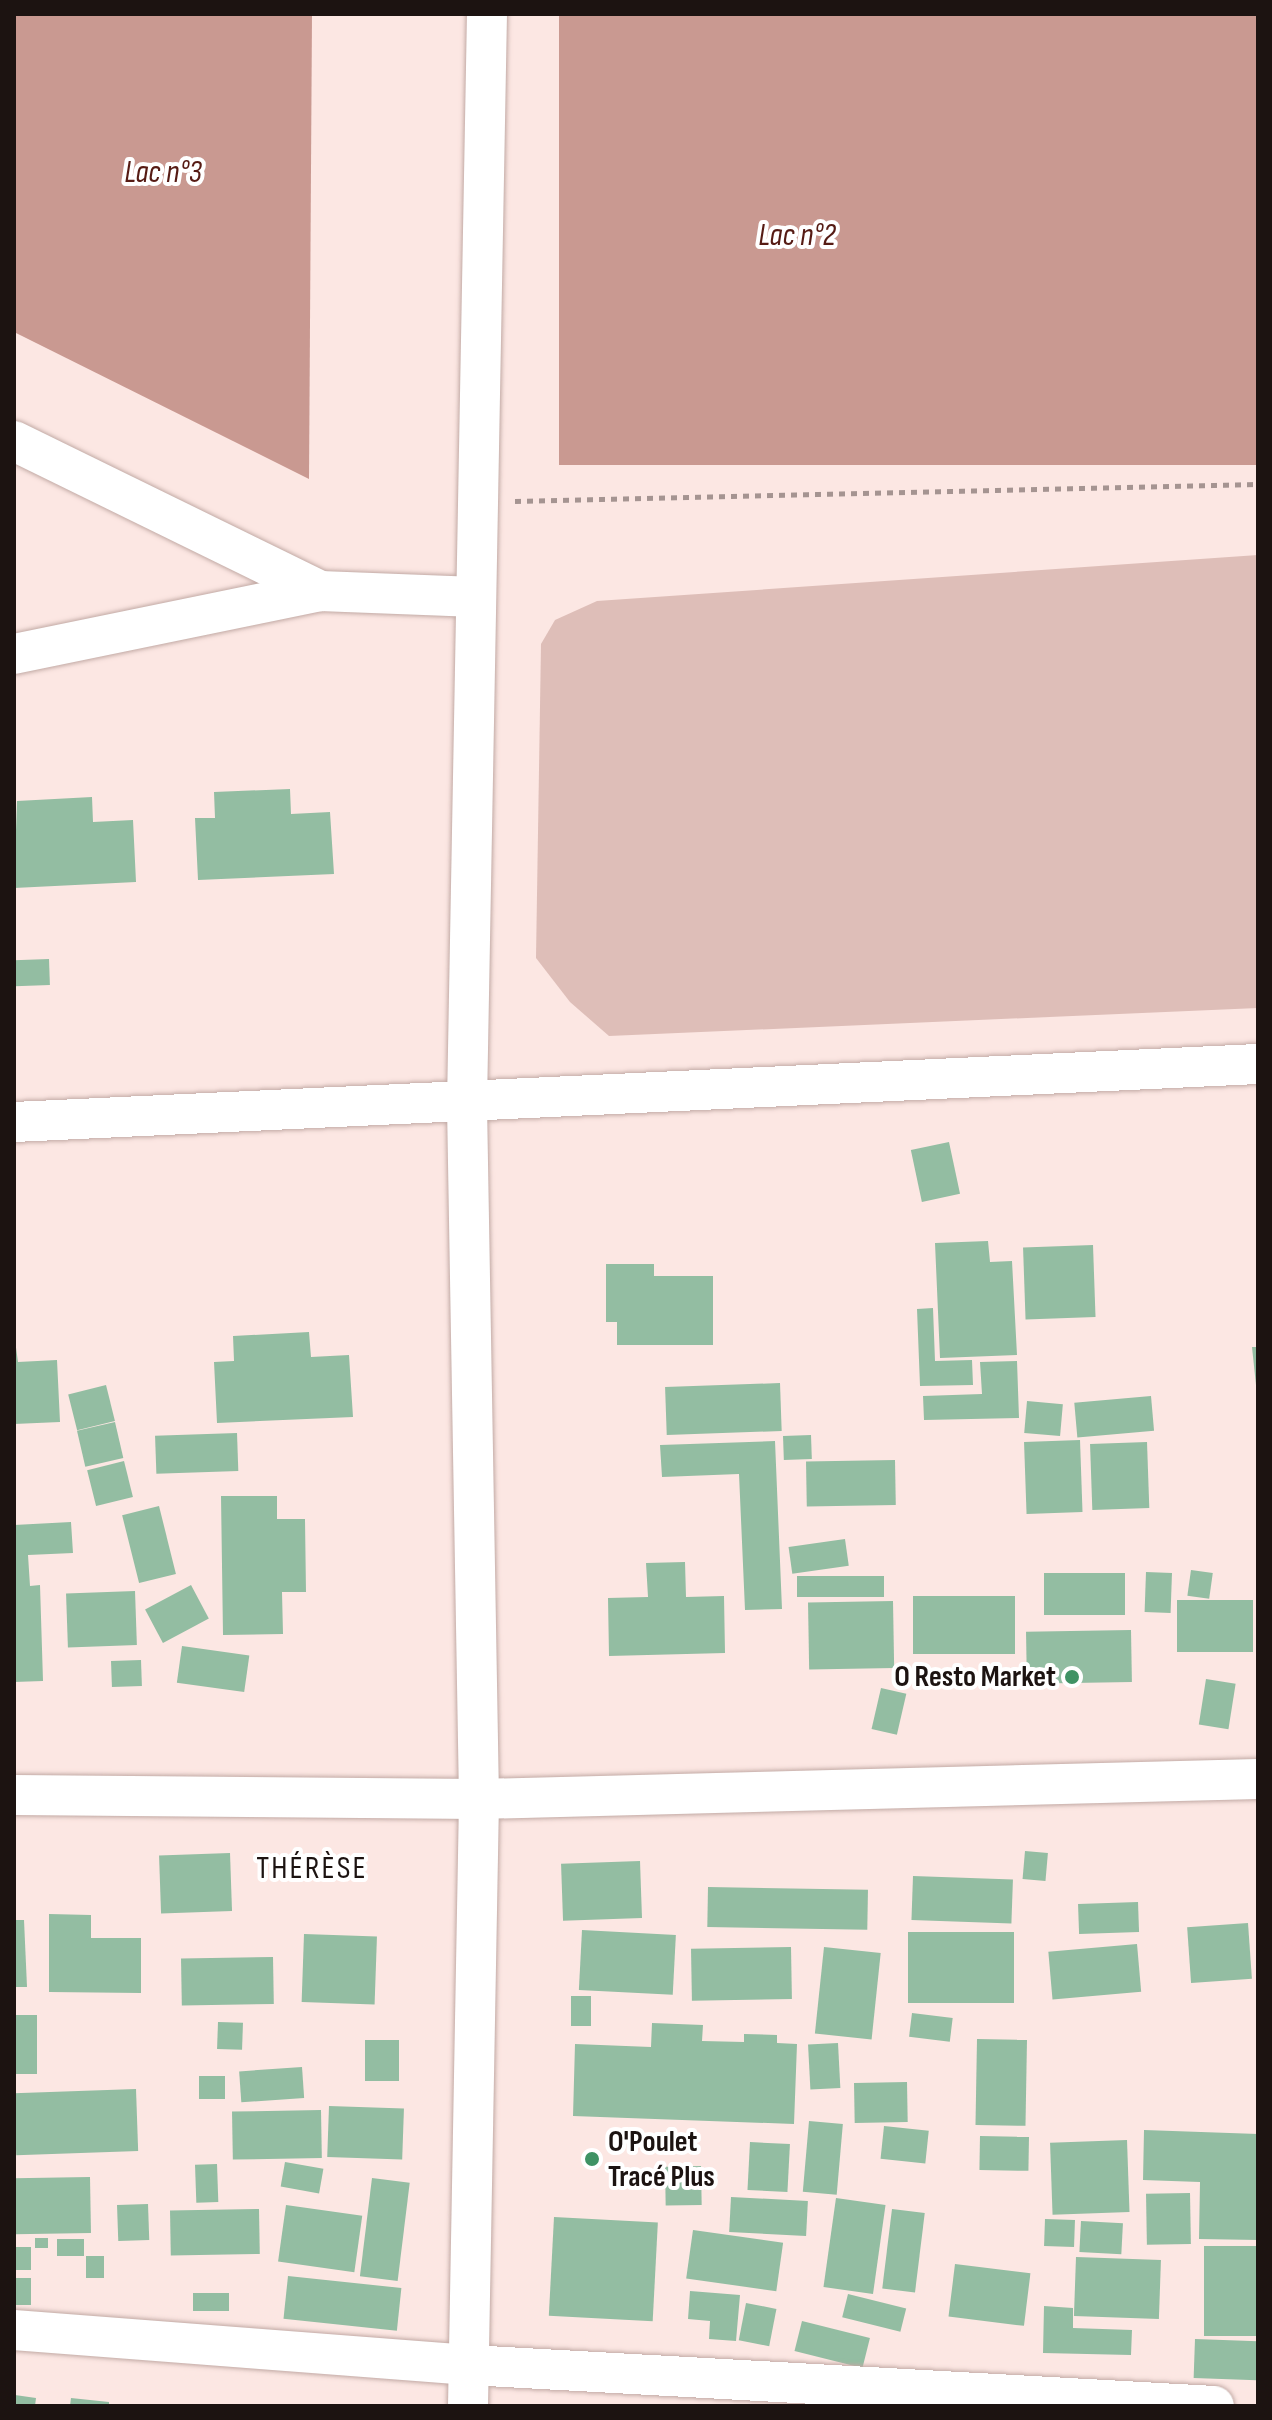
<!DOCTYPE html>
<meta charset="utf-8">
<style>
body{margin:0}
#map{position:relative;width:1272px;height:2420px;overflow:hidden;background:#fce7e3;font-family:"Sofia Sans Condensed",sans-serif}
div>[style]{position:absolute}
.green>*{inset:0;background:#debeb8}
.water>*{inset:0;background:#c99991;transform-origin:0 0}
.building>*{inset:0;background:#93bda2;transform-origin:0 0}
.path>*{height:5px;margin-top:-2.5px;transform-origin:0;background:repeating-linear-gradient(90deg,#a59491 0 6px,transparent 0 12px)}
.roads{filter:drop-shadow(0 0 2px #c2aaa5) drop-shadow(0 0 2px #c2aaa5)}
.minor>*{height:40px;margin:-20px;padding:0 20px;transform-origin:20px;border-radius:20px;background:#fff}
.dots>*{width:22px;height:22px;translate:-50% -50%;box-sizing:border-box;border:4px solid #fff;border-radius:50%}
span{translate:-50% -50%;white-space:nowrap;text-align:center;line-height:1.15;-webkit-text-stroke:8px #fff;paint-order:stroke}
.poi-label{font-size:30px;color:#1c1311;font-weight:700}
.right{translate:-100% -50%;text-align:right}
.left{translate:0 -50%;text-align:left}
.water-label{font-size:32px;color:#561b14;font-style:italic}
.neighbourhood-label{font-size:32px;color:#1c1311;letter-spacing:2px}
.frame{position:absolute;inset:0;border:16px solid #1c1311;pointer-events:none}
</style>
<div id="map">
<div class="green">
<i style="clip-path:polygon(1258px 555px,1258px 1008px,609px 1036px,570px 1002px,536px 958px,541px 644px,555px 620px,597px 601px)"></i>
</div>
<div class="water">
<i style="clip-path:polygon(14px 14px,312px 14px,309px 479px,14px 332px)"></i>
<i style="left:559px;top:14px;width:699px;height:451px"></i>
</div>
<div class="building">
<i style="clip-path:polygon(290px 789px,291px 814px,330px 812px,334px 874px,198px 880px,195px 818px,215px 818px,214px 792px)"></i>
<i style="clip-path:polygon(92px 797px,93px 822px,133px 820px,136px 882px,14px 888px,17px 801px)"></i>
<i style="left:49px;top:959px;width:26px;height:35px;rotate:88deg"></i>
<i style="left:949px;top:1142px;width:53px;height:39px;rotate:78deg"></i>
<i style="clip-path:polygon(988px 1241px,990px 1262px,1012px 1261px,1017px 1355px,940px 1358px,935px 1243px)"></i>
<i style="left:1093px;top:1245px;width:72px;height:70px;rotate:88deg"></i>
<i style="clip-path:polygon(606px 1264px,654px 1264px,654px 1276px,713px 1276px,713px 1345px,617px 1345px,617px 1322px,606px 1322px)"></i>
<i style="clip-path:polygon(933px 1308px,935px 1361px,972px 1360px,973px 1385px,920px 1386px,917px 1309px)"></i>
<i style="clip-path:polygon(309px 1332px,311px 1357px,349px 1355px,353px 1417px,217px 1423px,214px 1362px,234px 1361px,233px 1336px)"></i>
<i style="clip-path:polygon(14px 1333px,18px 1362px,57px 1360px,60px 1422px,14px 1424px)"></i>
<i style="clip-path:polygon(1252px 1347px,1258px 1347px,1258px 1384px,1256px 1385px)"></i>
<i style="clip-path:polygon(1017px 1361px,1019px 1418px,924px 1420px,923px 1396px,982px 1394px,980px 1362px)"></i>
<i style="left:780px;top:1383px;width:48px;height:115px;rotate:88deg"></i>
<i style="left:106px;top:1385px;width:37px;height:39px;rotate:76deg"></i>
<i style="left:1151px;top:1396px;width:35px;height:77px;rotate:85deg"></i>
<i style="left:1027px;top:1401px;width:36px;height:32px;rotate:5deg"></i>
<i style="left:115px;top:1422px;width:37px;height:39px;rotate:77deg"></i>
<i style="left:237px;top:1433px;width:38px;height:82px;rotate:88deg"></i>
<i style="left:811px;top:1435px;width:24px;height:28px;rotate:88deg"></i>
<i style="left:1080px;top:1440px;width:72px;height:56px;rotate:88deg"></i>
<i style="clip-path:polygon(775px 1441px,782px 1609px,745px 1610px,739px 1474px,662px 1477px,660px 1445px)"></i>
<i style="left:1147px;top:1442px;width:66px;height:57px;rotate:88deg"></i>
<i style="left:895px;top:1460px;width:45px;height:89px;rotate:89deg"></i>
<i style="left:124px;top:1461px;width:37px;height:38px;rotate:76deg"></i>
<i style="clip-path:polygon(221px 1496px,277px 1496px,277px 1519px,305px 1519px,306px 1592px,282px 1592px,283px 1634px,223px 1635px)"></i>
<i style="left:159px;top:1506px;width:70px;height:38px;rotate:76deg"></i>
<i style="clip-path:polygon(71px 1522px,73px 1553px,28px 1555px,30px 1586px,40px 1585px,43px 1681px,14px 1682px,14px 1525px)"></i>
<i style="left:845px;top:1539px;width:27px;height:57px;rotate:82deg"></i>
<i style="clip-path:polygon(685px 1562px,686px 1597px,724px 1596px,725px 1653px,609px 1656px,608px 1598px,648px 1597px,646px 1563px)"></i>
<i style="left:1191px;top:1570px;width:22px;height:26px;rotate:8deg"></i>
<i style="left:1146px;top:1572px;width:26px;height:40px;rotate:2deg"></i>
<i style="left:1125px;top:1573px;width:42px;height:81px;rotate:90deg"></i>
<i style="left:797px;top:1576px;width:87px;height:21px"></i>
<i style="left:191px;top:1585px;width:38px;height:52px;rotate:62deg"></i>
<i style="left:135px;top:1591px;width:54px;height:69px;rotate:88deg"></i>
<i style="left:913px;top:1596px;width:102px;height:58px"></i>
<i style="left:1177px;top:1600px;width:76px;height:52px"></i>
<i style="left:893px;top:1601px;width:67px;height:85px;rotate:89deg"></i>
<i style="left:1131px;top:1630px;width:52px;height:105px;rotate:89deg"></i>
<i style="left:182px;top:1646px;width:68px;height:37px;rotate:8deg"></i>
<i style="left:141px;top:1660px;width:26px;height:30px;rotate:88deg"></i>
<i style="left:1206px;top:1679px;width:30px;height:46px;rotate:9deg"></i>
<i style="left:881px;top:1688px;width:26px;height:42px;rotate:13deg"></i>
<i style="left:1025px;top:1851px;width:23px;height:28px;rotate:5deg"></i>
<i style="left:230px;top:1853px;width:58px;height:71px;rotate:88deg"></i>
<i style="left:640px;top:1861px;width:57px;height:79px;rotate:88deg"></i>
<i style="left:913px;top:1876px;width:100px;height:44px;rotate:2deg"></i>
<i style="left:708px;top:1887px;width:160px;height:40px;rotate:1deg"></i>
<i style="left:1138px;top:1902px;width:30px;height:60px;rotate:88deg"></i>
<i style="clip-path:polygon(49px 1914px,91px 1915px,91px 1938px,141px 1938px,141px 1993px,49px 1992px)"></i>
<i style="clip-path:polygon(14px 1920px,24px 1920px,27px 1987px,14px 1987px)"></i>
<i style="left:1248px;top:1923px;width:56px;height:61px;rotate:86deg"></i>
<i style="left:582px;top:1930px;width:94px;height:60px;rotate:3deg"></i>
<i style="left:908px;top:1932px;width:106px;height:71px"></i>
<i style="left:304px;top:1934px;width:73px;height:68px;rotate:2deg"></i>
<i style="left:1137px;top:1944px;width:48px;height:89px;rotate:85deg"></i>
<i style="left:791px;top:1947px;width:52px;height:100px;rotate:89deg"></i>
<i style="left:824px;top:1947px;width:57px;height:87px;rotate:6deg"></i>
<i style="left:273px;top:1957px;width:47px;height:92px;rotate:89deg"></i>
<i style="left:571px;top:1996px;width:20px;height:30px"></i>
<i style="left:912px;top:2013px;width:41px;height:24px;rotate:7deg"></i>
<i style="left:14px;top:2015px;width:23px;height:59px"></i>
<i style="left:218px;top:2022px;width:25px;height:27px;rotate:2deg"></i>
<i style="clip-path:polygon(652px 2023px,703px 2025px,702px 2041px,744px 2042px,744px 2034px,777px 2035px,777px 2043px,797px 2044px,794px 2124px,573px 2116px,575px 2044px,651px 2047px)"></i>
<i style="left:977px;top:2039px;width:50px;height:86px;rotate:1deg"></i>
<i style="left:365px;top:2040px;width:34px;height:41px"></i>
<i style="left:838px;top:2043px;width:45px;height:30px;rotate:87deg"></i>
<i style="left:302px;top:2067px;width:31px;height:63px;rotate:86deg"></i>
<i style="left:199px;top:2076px;width:26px;height:23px"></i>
<i style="left:907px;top:2082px;width:40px;height:53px;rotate:89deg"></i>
<i style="left:136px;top:2089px;width:62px;height:122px;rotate:88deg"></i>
<i style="left:329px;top:2106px;width:75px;height:51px;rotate:2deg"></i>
<i style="left:321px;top:2110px;width:48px;height:89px;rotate:89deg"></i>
<i style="left:809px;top:2121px;width:34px;height:71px;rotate:5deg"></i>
<i style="left:884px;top:2126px;width:45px;height:33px;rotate:6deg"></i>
<i style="clip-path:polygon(1144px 2130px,1258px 2134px,1258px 2240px,1199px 2239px,1200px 2182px,1143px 2180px)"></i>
<i style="left:980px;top:2136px;width:49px;height:34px;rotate:1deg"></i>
<i style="left:1127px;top:2140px;width:72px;height:77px;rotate:88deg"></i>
<i style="left:750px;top:2142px;width:40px;height:48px;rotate:3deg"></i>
<i style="left:285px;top:2162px;width:39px;height:25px;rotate:10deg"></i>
<i style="left:217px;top:2164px;width:38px;height:22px;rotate:88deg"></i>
<i style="left:701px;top:2166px;width:39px;height:36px;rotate:89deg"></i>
<i style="left:90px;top:2177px;width:56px;height:76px;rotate:89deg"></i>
<i style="left:372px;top:2178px;width:38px;height:99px;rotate:7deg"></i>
<i style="left:1190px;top:2193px;width:51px;height:44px;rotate:89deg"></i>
<i style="left:731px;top:2197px;width:77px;height:35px;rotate:3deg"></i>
<i style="left:836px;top:2198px;width:50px;height:90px;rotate:8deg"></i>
<i style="left:148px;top:2204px;width:36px;height:31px;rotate:88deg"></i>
<i style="left:286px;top:2205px;width:77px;height:57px;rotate:8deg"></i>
<i style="left:259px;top:2209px;width:45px;height:89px;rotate:89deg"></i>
<i style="left:892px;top:2209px;width:33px;height:80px;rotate:7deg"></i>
<i style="left:554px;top:2217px;width:104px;height:99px;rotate:3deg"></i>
<i style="left:1045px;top:2219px;width:30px;height:27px;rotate:2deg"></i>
<i style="left:1081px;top:2221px;width:42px;height:31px;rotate:3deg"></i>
<i style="left:693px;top:2230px;width:91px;height:49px;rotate:8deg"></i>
<i style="left:35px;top:2238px;width:13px;height:10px"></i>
<i style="left:57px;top:2239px;width:27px;height:17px"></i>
<i style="left:1204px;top:2246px;width:54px;height:90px"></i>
<i style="left:14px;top:2247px;width:17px;height:23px"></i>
<i style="left:86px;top:2256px;width:18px;height:22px"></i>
<i style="left:1076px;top:2257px;width:85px;height:59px;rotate:2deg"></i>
<i style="left:955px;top:2264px;width:76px;height:53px;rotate:7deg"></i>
<i style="left:288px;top:2276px;width:114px;height:43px;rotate:6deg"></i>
<i style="left:14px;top:2278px;width:17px;height:27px"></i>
<i style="clip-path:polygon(690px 2291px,740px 2295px,736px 2341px,709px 2339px,710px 2321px,688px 2319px)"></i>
<i style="left:229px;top:2293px;width:18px;height:36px;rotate:90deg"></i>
<i style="left:848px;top:2294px;width:60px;height:24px;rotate:14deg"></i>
<i style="left:746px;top:2303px;width:31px;height:38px;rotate:11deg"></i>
<i style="clip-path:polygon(1044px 2306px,1073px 2308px,1073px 2328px,1132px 2330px,1131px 2355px,1043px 2353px)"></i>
<i style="left:802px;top:2321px;width:70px;height:31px;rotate:14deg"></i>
<i style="left:1195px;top:2339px;width:63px;height:39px;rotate:2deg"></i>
<i style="clip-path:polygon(15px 2395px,36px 2398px,35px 2406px,14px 2406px)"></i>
<i style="clip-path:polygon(71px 2398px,109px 2402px,109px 2406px,70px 2406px)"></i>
</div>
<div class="path">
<i style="left:515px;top:501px;width:743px;rotate:-1.31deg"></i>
</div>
<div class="roads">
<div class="minor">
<i style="left:14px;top:441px;width:341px;rotate:26.1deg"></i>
<i style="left:320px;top:591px;width:156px;rotate:2.2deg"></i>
<i style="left:14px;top:654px;width:312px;rotate:-11.6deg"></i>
<i style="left:14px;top:1122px;width:1245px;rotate:-2.67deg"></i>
<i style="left:14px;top:1795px;width:465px;rotate:0.5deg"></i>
<i style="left:479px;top:1799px;width:779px;rotate:-1.47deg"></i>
<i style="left:14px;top:2330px;width:456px;rotate:4.4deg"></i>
<i style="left:469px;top:2365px;width:746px;rotate:3.15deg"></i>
<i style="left:468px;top:2406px;width:607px;rotate:-88.96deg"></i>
<i style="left:479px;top:1799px;width:695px;rotate:-90.99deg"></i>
<i style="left:467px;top:1104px;width:1090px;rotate:-88.95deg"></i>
</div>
</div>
<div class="dots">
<i style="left:1072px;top:1677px;background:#3f9264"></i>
<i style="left:592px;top:2159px;background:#3f9264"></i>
</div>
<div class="poi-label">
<span class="right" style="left:1056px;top:1677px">O Resto Market</span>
<span class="left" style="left:608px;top:2159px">O'Poulet<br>Tracé Plus</span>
</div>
<div class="water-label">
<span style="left:163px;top:173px">Lac n°3</span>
<span style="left:797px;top:236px">Lac n°2</span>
</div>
<div class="neighbourhood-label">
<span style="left:312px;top:1869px">THÉRÈSE</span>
</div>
<div class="frame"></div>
</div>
